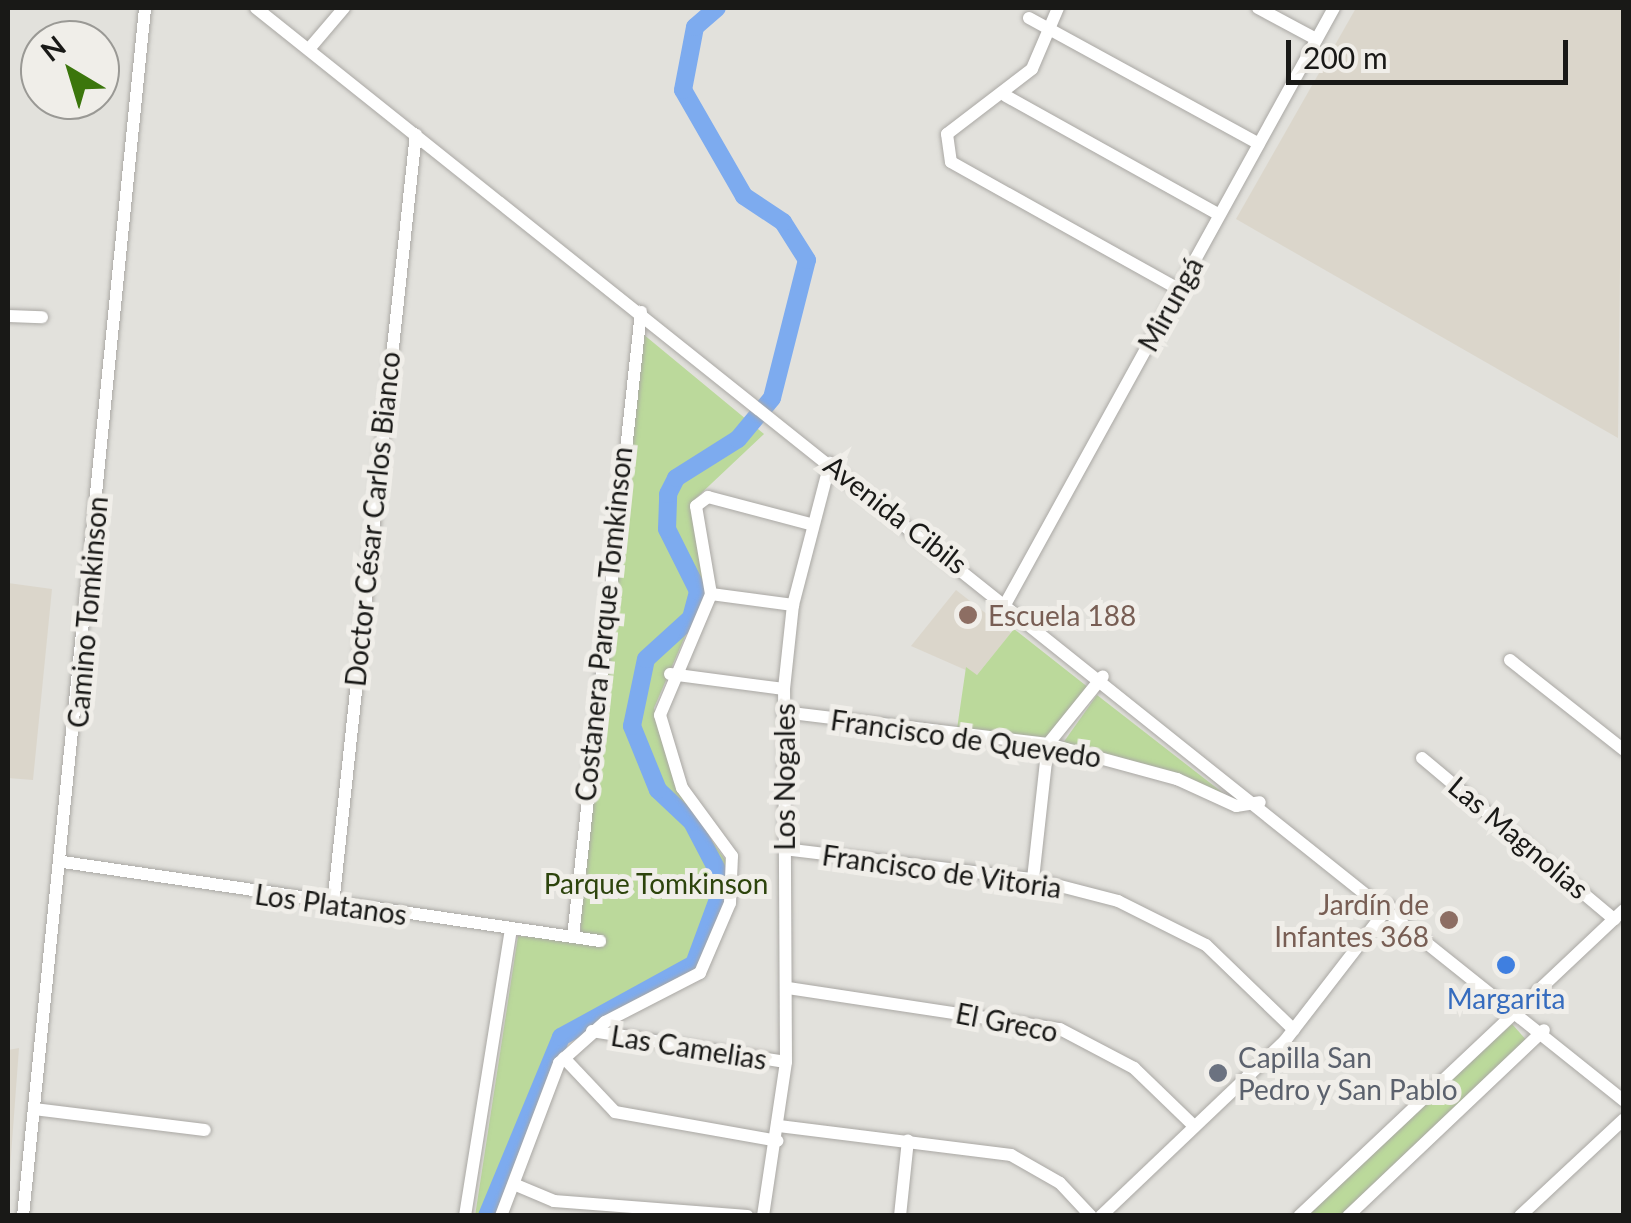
<!DOCTYPE html>
<meta charset="utf-8">
<style>
body{margin:0}
#map{position:relative;width:1631px;height:1223px;overflow:hidden;background:#e2e1dc;font-family:Lato,sans-serif}
div>[style]{position:absolute}
.built>*{inset:0;background:#dbd6cb}
.green>*{inset:0;background:#bbd99b}
.river>*{height:18px;margin:-9px;padding:0 9px;transform-origin:9px;border-radius:9px;background:#7dabef}
.roads{filter:drop-shadow(0 0 2px #aaa8a4) drop-shadow(0 0 2px #aaa8a4)}
.minor>*{height:12px;margin:-6px;padding:0 6px;transform-origin:6px;border-radius:6px;background:#fff}
.dots>*{width:28px;height:28px;translate:-50% -50%;box-sizing:border-box;border:5px solid #f0eee9;border-radius:50%}
span{translate:-50% -50%;white-space:nowrap;text-align:center;line-height:1.15;-webkit-text-stroke:10px #f0eee9;paint-order:stroke}
.street-label{font-size:28px;color:#191917}
.education-label{font-size:28px;color:#785e54}
.left{translate:0 -50%;text-align:left}
.right{translate:-100% -50%;text-align:right}
.park-label{font-size:28px;color:#2d440c}
.shop-label{font-size:28px;color:#366cbe}
.worship-label{font-size:28px;color:#5b616d}
.frame{position:absolute;inset:0;border:10px solid #191917;pointer-events:none}
.north{position:absolute;left:20px;top:20px;width:100px;height:100px;box-sizing:border-box;background:#f0eee9;border:2px solid #9a9995;border-radius:50%;rotate:322deg;font-size:28px;font-weight:700;line-height:40px;text-align:center;color:#191917}
.north::after{content:'';display:block;margin:auto;width:35px;height:45px;background:#3b760c;clip-path:polygon(50% 0,100% 100%,50% 72%,0 100%)}
.scale{position:absolute;left:1286px;top:40px;width:282px;height:45px;box-sizing:border-box;border:5px solid #191917;border-top:0;padding-left:12px;font-size:30px;line-height:35px;white-space:nowrap;color:#191917;-webkit-text-stroke:8px #f0eee9;paint-order:stroke}
</style>
<div id="map">
<div class="built">
<i style="clip-path:polygon(1356px 8px,1623px 8px,1618px 438px,1236px 219px)"></i>
<i style="clip-path:polygon(8px 583px,52px 589px,33px 780px,8px 778px)"></i>
<i style="clip-path:polygon(956px 590px,1011px 633px,977px 675px,911px 646px)"></i>
<i style="clip-path:polygon(19px 1048px,8px 1196px,8px 1050px)"></i>
</div>
<div class="green">
<i style="clip-path:polygon(643px 334px,764px 434px,694px 500px,705px 590px,654px 708px,676px 789px,728px 864px,727px 904px,696px 971px,562px 1043px,495px 1215px,475px 1216px,518px 936px,580px 941px,588px 784px)"></i>
<i style="clip-path:polygon(1014px 629px,1089px 688px,1049px 738px,957px 729px,966px 667px,977px 675px)"></i>
<i style="clip-path:polygon(1097px 695px,1232px 800px,1063px 743px)"></i>
<i style="clip-path:polygon(1512px 1024px,1528px 1042px,1341px 1215px,1301px 1216px)"></i>
</div>
<div class="river">
<i style="left:487px;top:1216px;width:194px;rotate:-67.5deg"></i>
<i style="left:561px;top:1037px;width:152px;rotate:-28.8deg"></i>
<i style="left:694px;top:964px;width:86px;rotate:-69.7deg"></i>
<i style="left:724px;top:883px;width:69px;rotate:-117.7deg"></i>
<i style="left:692px;top:822px;width:47px;rotate:-136.7deg"></i>
<i style="left:658px;top:790px;width:69px;rotate:-112.1deg"></i>
<i style="left:632px;top:726px;width:68px;rotate:-78.2deg"></i>
<i style="left:646px;top:659px;width:61px;rotate:-42.3deg"></i>
<i style="left:691px;top:618px;width:28px;rotate:-75deg"></i>
<i style="left:698px;top:591px;width:69px;rotate:-116.6deg"></i>
<i style="left:667px;top:529px;width:35px;rotate:-88deg"></i>
<i style="left:668px;top:494px;width:18px;rotate:-63deg"></i>
<i style="left:676px;top:478px;width:73px;rotate:-32.2deg"></i>
<i style="left:738px;top:439px;width:53px;rotate:-50.3deg"></i>
<i style="left:772px;top:398px;width:142px;rotate:-75.8deg"></i>
<i style="left:807px;top:260px;width:45px;rotate:-122.3deg"></i>
<i style="left:783px;top:222px;width:47px;rotate:-146.3deg"></i>
<i style="left:744px;top:196px;width:122px;rotate:-119.9deg"></i>
<i style="left:683px;top:90px;width:64px;rotate:-79.2deg"></i>
<i style="left:695px;top:27px;width:29px;rotate:-41deg"></i>
</div>
<div class="roads">
<div class="minor">
<i style="left:256px;top:8px;width:1751px;rotate:38.62deg"></i>
<i style="left:1058px;top:8px;width:66px;rotate:113.1deg"></i>
<i style="left:1032px;top:69px;width:107px;rotate:142.6deg"></i>
<i style="left:947px;top:134px;width:28px;rotate:82deg"></i>
<i style="left:951px;top:162px;width:260px;rotate:29.2deg"></i>
<i style="left:1258px;top:8px;width:66px;rotate:28.1deg"></i>
<i style="left:1029px;top:18px;width:262px;rotate:28.7deg"></i>
<i style="left:309px;top:49px;width:54px;rotate:-49.5deg"></i>
<i style="left:1006px;top:96px;width:243px;rotate:29.1deg"></i>
<i style="left:8px;top:316px;width:34px;rotate:2deg"></i>
<i style="left:711px;top:594px;width:83px;rotate:7.6deg"></i>
<i style="left:1007px;top:601px;width:677px;rotate:-61.13deg"></i>
<i style="left:1510px;top:660px;width:145px;rotate:38.3deg"></i>
<i style="left:670px;top:674px;width:115px;rotate:7.5deg"></i>
<i style="left:783px;top:712px;width:267px;rotate:6.9deg"></i>
<i style="left:1048px;top:744px;width:134px;rotate:15.2deg"></i>
<i style="left:1177px;top:779px;width:65px;rotate:24.6deg"></i>
<i style="left:1236px;top:806px;width:24px;rotate:-9deg"></i>
<i style="left:1422px;top:758px;width:251px;rotate:40deg"></i>
<i style="left:784px;top:849px;width:251px;rotate:6.9deg"></i>
<i style="left:1033px;top:879px;width:88px;rotate:14.5deg"></i>
<i style="left:1118px;top:901px;width:98px;rotate:26.6deg"></i>
<i style="left:1206px;top:945px;width:122px;rotate:44deg"></i>
<i style="left:63px;top:862px;width:543px;rotate:8.37deg"></i>
<i style="left:1033px;top:879px;width:136px;rotate:-83.7deg"></i>
<i style="left:1048px;top:744px;width:87px;rotate:-51deg"></i>
<i style="left:333px;top:905px;width:775px;rotate:-83.86deg"></i>
<i style="left:573px;top:937px;width:629px;rotate:-83.79deg"></i>
<i style="left:788px;top:988px;width:275px;rotate:8.6deg"></i>
<i style="left:1060px;top:1029px;width:84px;rotate:27.8deg"></i>
<i style="left:1134px;top:1068px;width:83px;rotate:44deg"></i>
<i style="left:592px;top:1031px;width:196px;rotate:9.1deg"></i>
<i style="left:564px;top:1058px;width:74px;rotate:46.6deg"></i>
<i style="left:615px;top:1112px;width:165px;rotate:10.1deg"></i>
<i style="left:34px;top:1109px;width:172px;rotate:7deg"></i>
<i style="left:779px;top:1126px;width:234px;rotate:7.1deg"></i>
<i style="left:1011px;top:1155px;width:56px;rotate:29.7deg"></i>
<i style="left:1060px;top:1183px;width:45px;rotate:46.8deg"></i>
<i style="left:516px;top:1185px;width:41px;rotate:22.8deg"></i>
<i style="left:554px;top:1201px;width:194px;rotate:4.4deg"></i>
<i style="left:23px;top:1216px;width:1214px;rotate:-84.23deg"></i>
<i style="left:465px;top:1216px;width:290px;rotate:-80.9deg"></i>
<i style="left:501px;top:1216px;width:164px;rotate:-69.2deg"></i>
<i style="left:559px;top:1063px;width:62px;rotate:-41.7deg"></i>
<i style="left:605px;top:1022px;width:107px;rotate:-27.3deg"></i>
<i style="left:700px;top:973px;width:76px;rotate:-66.8deg"></i>
<i style="left:730px;top:903px;width:47px;rotate:-87.6deg"></i>
<i style="left:732px;top:856px;width:84px;rotate:-126.3deg"></i>
<i style="left:682px;top:788px;width:76px;rotate:-106.8deg"></i>
<i style="left:660px;top:715px;width:131px;rotate:-67.1deg"></i>
<i style="left:711px;top:594px;width:89px;rotate:-99.7deg"></i>
<i style="left:696px;top:506px;width:15px;rotate:-37deg"></i>
<i style="left:708px;top:497px;width:106px;rotate:14.8deg"></i>
<i style="left:763px;top:1216px;width:156px;rotate:-81.5deg"></i>
<i style="left:786px;top:1062px;width:373px;rotate:-90.3deg"></i>
<i style="left:784px;top:689px;width:84px;rotate:-83.9deg"></i>
<i style="left:793px;top:605px;width:147px;rotate:-75.4deg"></i>
<i style="left:900px;top:1216px;width:76px;rotate:-84deg"></i>
<i style="left:1101px;top:1216px;width:253px;rotate:-43.6deg"></i>
<i style="left:1284px;top:1042px;width:172px;rotate:-52.3deg"></i>
<i style="left:1299px;top:1216px;width:446px;rotate:-43.3deg"></i>
<i style="left:1348px;top:1216px;width:270px;rotate:-43.5deg"></i>
<i style="left:1520px;top:1216px;width:142px;rotate:-43deg"></i>
</div>
</div>
<div class="dots">
<i style="left:968px;top:615px;background:#8d6e63"></i>
<i style="left:1449px;top:920px;background:#8d6e63"></i>
<i style="left:1506px;top:965px;background:#3f7fe0"></i>
<i style="left:1218px;top:1073px;background:#6b7280"></i>
</div>
<div class="street-label">
<span style="left:1170px;top:304px;rotate:-61deg">Mirungá</span>
<span style="left:896px;top:514px;rotate:38deg">Avenida Cibils</span>
<span style="left:372px;top:519px;rotate:-84deg">Doctor César Carlos Bianco</span>
<span style="left:87px;top:612px;rotate:-85deg">Camino Tomkinson</span>
<span style="left:603px;top:624px;rotate:-84deg">Costanera Parque Tomkinson</span>
<span style="left:966px;top:738px;rotate:8deg">Francisco de Quevedo</span>
<span style="left:784px;top:777px;rotate:-90deg">Los Nogales</span>
<span style="left:1519px;top:837px;rotate:40deg">Las Magnolias</span>
<span style="left:942px;top:871px;rotate:8deg">Francisco de Vitoria</span>
<span style="left:331px;top:904px;rotate:8deg">Los Platanos</span>
<span style="left:1007px;top:1022px;rotate:11deg">El Greco</span>
<span style="left:689px;top:1047px;rotate:9deg">Las Camelias</span>
</div>
<div class="education-label">
<span class="left" style="left:988px;top:615px">Escuela 188</span>
<span class="right" style="left:1429px;top:920px">Jardín de<br>Infantes 368</span>
</div>
<div class="park-label">
<span style="left:656px;top:883px">Parque Tomkinson</span>
</div>
<div class="shop-label">
<span style="left:1506px;top:998px">Margarita</span>
</div>
<div class="worship-label">
<span class="left" style="left:1238px;top:1073px">Capilla San<br>Pedro y San Pablo</span>
</div>
<div class="frame"></div>
<div class="north">N</div>
<div class="scale">200 m</div>
</div>
